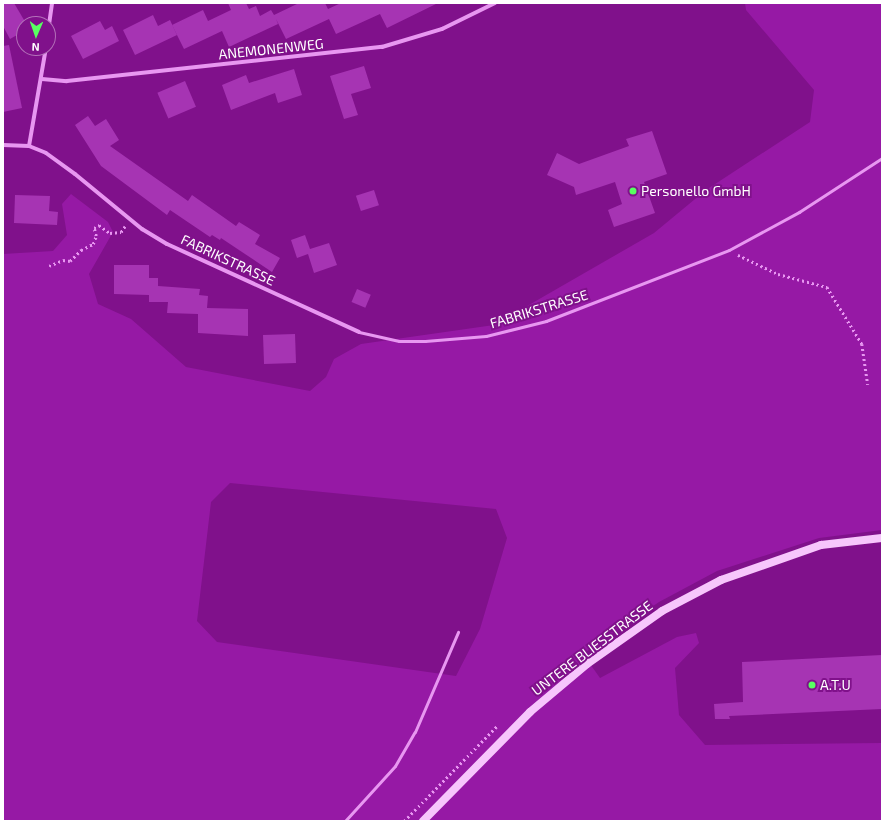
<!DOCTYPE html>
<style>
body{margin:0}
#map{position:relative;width:885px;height:824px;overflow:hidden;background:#80118b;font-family:"Exo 2",sans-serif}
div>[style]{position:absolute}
.green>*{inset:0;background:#9619a5}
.building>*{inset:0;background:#a634b3;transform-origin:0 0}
.path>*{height:2.5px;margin-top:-1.25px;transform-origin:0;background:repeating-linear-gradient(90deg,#e897f1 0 2px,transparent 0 5px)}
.lane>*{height:3px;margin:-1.5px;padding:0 1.5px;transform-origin:1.5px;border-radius:1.5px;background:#e897f1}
.street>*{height:4px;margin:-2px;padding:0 2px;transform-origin:2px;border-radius:2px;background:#e897f1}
.secondary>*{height:8px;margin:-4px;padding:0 4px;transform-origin:4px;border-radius:4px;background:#f7c6fc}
.dots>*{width:11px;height:11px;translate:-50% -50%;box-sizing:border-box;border:2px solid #80118b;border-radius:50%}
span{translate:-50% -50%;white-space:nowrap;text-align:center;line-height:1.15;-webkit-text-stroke:4px #80118b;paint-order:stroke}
.street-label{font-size:14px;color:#fff}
.poi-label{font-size:14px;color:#fff}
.left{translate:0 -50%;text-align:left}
.frame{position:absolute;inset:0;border:4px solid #fff;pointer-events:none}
.north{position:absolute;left:16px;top:16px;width:40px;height:40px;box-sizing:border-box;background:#80118b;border:1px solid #b370b9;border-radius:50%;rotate:182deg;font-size:11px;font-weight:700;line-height:16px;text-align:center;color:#fff}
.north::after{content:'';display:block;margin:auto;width:14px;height:18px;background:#58ff61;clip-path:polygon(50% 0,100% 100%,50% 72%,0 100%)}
</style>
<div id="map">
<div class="green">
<i style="clip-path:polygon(evenodd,745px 3px,882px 3px,882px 530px,819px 538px,717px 571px,659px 602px,583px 654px,600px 678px,677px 637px,696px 633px,699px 643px,675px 668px,679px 715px,705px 745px,882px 743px,882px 821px,3px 821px,3px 254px,53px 251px,67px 235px,62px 204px,71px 194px,108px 222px,113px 232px,89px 274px,98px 304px,131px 319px,186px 367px,310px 391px,326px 377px,334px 359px,361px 344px,494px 325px,654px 233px,706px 190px,810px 122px,814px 90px,746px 10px,745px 3px,230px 483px,496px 509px,507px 538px,480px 629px,456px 676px,217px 642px,197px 621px,211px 502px,230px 483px)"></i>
</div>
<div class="building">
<i style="clip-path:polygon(3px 3px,14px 3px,24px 20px,24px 31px,10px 39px,3px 26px)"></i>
<i style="clip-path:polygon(228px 3px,246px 3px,249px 9px,256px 6px,260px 16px,271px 10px,274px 15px,299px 3px,325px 3px,328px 9px,341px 3px,438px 3px,387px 28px,380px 14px,336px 34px,329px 19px,286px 39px,276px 19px,278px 24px,229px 47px,222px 31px,184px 49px,172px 25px,203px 10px,208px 21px,231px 10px)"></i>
<i style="clip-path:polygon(153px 15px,158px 26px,170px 20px,177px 35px,135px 55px,123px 30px)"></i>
<i style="clip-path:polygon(100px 21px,105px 30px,112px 26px,119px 41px,83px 59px,71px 36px)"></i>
<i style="clip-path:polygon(9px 45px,22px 108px,3px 112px,3px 46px)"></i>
<i style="clip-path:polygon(364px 66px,371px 88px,351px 94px,358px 115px,344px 119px,330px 76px)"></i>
<i style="clip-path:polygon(294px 69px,302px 95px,278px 103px,275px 93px,231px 110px,222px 85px,246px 75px,249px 83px)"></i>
<i style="left:185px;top:81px;width:28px;height:30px;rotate:67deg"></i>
<i style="clip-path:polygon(88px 116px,95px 126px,106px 119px,119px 140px,110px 146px,188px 201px,192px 195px,236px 226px,239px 222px,260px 235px,255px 244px,280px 258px,272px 272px,221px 238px,220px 240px,212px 235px,210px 237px,170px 210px,167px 215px,101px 166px,75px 125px)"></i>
<i style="clip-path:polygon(652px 131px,667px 174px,644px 182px,655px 213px,614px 227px,608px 210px,622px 204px,615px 182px,576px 195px,574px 187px,547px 175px,557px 153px,579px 164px,629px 146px,626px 139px)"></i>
<i style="left:374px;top:190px;width:16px;height:19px;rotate:72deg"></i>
<i style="clip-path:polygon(15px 195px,50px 196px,49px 211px,58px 212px,57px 225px,14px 223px)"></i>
<i style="clip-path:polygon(305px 235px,310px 249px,329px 243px,337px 265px,314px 273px,308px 254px,297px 258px,291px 240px)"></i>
<i style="clip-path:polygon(114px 265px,149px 265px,149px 278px,158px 278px,158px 286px,200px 289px,199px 295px,208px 296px,207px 308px,248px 309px,248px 336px,198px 333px,198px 314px,167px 313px,168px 302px,149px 302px,149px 295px,114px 294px)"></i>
<i style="left:357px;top:289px;width:15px;height:14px;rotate:23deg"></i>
<i style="left:295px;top:334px;width:29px;height:32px;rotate:88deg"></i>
<i style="clip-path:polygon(882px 655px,882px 709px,729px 716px,730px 719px,715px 719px,714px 704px,743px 702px,742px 662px)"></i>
</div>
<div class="path">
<i style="left:738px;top:255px;width:44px;rotate:25.4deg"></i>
<i style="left:778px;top:274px;width:51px;rotate:14.9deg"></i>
<i style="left:827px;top:287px;width:67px;rotate:58.4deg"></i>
<i style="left:862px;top:344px;width:41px;rotate:81.7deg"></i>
<i style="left:49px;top:266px;width:15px;rotate:-23deg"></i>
<i style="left:63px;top:260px;width:7px;rotate:8deg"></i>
<i style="left:70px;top:261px;width:16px;rotate:-45deg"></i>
<i style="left:81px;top:250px;width:13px;rotate:-27deg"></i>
<i style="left:93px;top:244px;width:9px;rotate:-69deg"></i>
<i style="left:96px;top:236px;width:8px;rotate:-104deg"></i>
<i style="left:94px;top:228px;width:6px;rotate:-31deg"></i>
<i style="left:99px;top:225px;width:14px;rotate:36deg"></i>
<i style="left:110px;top:233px;width:11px;rotate:-5deg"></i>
<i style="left:121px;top:232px;width:7px;rotate:-56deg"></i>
<i style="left:404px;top:821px;width:133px;rotate:-45.6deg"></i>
</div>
<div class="lane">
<i style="left:359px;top:332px;width:41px;rotate:12.7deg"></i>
<i style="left:399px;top:341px;width:26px"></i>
<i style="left:425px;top:341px;width:61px;rotate:-4.7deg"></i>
<i style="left:486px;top:336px;width:62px;rotate:-14deg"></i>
<i style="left:546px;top:321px;width:196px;rotate:-21.2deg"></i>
<i style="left:729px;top:250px;width:80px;rotate:-28.5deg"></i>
<i style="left:799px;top:212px;width:99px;rotate:-33deg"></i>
<i style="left:345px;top:821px;width:74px;rotate:-47.7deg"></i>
<i style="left:395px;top:766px;width:39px;rotate:-60deg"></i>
<i style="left:415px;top:732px;width:109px;rotate:-66.7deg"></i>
</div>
<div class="street">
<i style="left:48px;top:32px;width:29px;rotate:-82deg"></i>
<i style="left:42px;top:79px;width:25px;rotate:5deg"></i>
<i style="left:67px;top:81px;width:317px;rotate:-6.2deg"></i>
<i style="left:382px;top:47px;width:63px;rotate:-16.7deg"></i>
<i style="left:442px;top:29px;width:59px;rotate:-26.1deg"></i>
<i style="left:3px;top:145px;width:26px;rotate:2deg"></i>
<i style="left:29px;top:146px;width:18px;rotate:22deg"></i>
<i style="left:46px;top:153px;width:36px;rotate:36deg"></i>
<i style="left:75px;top:174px;width:87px;rotate:39.4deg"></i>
<i style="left:142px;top:229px;width:29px;rotate:31deg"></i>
<i style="left:167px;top:244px;width:211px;rotate:24.6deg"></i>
<i style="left:29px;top:146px;width:99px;rotate:-80.2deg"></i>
</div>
<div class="secondary">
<i style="left:423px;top:821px;width:153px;rotate:-45.5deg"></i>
<i style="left:530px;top:712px;width:75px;rotate:-40.1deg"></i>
<i style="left:587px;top:664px;width:92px;rotate:-35.2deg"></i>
<i style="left:662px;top:611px;width:67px;rotate:-27.7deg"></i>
<i style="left:721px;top:580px;width:106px;rotate:-19.3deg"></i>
<i style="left:821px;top:545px;width:61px;rotate:-6.5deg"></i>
</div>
<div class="dots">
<i style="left:633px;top:191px;background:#58ff61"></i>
<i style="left:812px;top:685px;background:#58ff61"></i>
</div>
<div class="street-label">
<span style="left:271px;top:49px;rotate:-6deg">ANEMONENWEG</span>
<span style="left:228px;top:260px;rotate:25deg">FABRIKSTRASSE</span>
<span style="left:539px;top:309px;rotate:-17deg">FABRIKSTRASSE</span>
<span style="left:592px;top:648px;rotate:-37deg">UNTERE BLIESSTRASSE</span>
</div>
<div class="poi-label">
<span class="left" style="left:641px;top:191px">Personello GmbH</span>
<span class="left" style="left:820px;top:685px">A.T.U</span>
</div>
<div class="frame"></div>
<div class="north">N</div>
</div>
